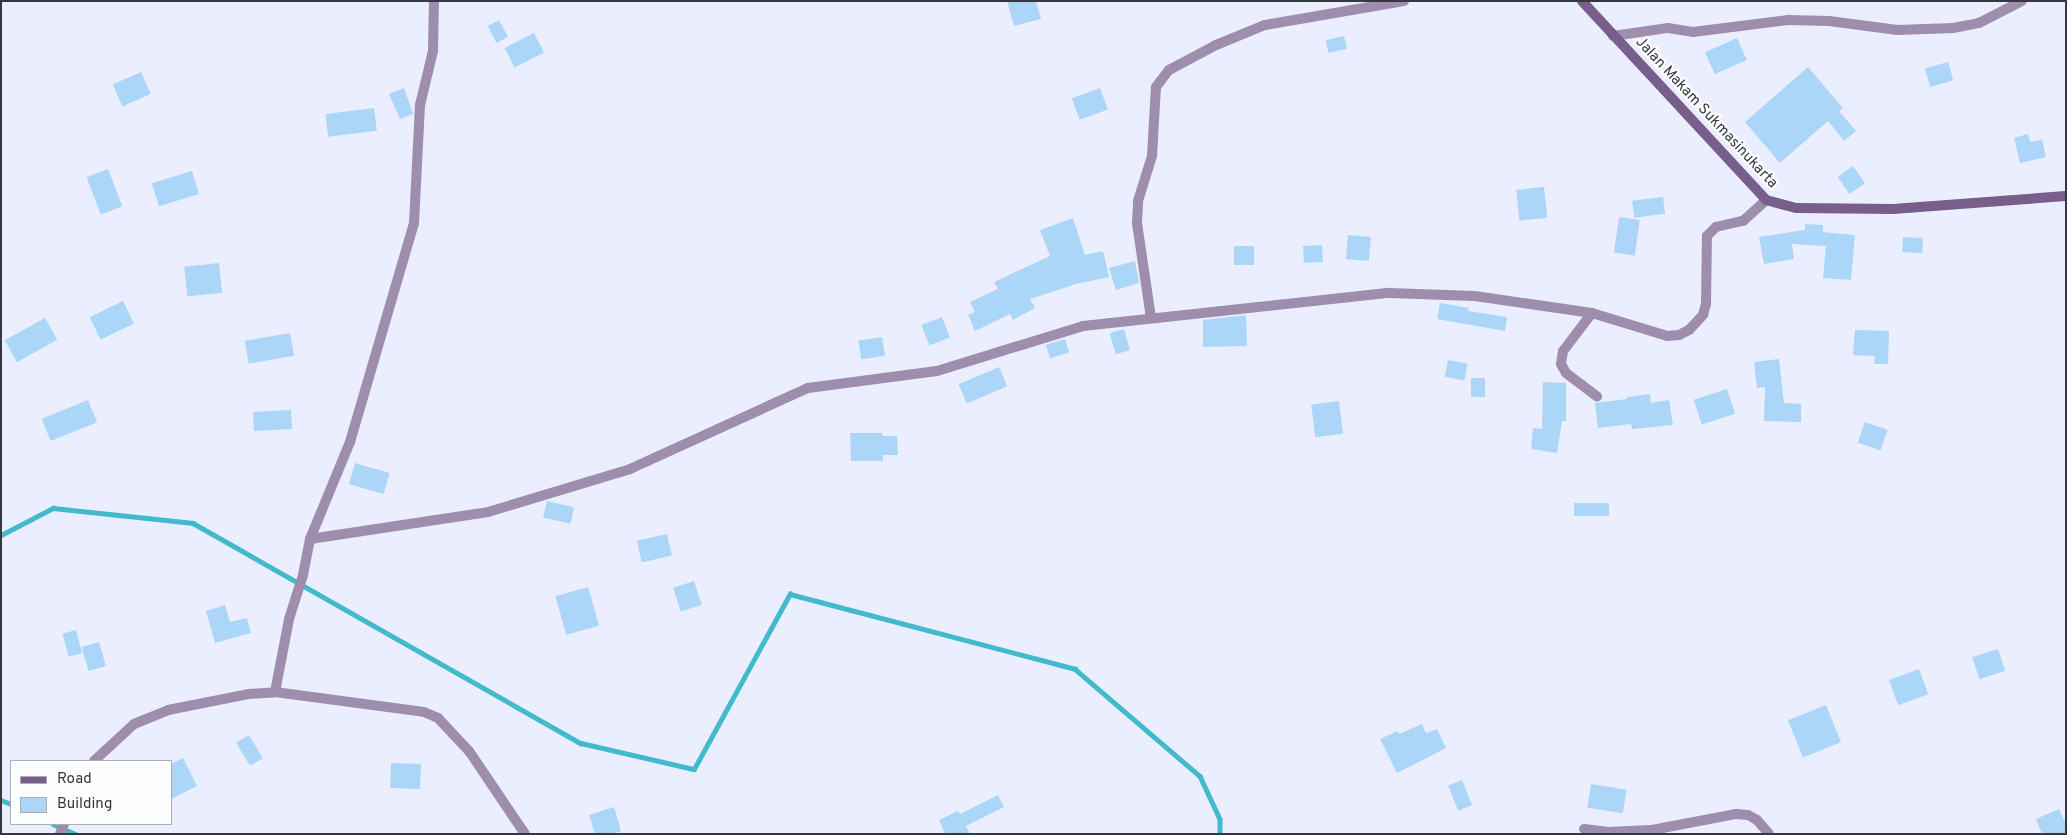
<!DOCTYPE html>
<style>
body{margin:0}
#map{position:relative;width:2067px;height:835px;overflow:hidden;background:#ebeeff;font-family:Overpass,sans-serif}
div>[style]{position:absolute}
.stream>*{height:4.5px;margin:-2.25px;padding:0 2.25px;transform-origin:2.25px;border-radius:2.25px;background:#41bacb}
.building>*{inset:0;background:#acd6f8;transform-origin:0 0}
.street>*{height:10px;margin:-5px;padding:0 5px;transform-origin:5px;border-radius:5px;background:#9e8dac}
.secondary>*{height:10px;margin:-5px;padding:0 5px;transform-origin:5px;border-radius:5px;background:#785e8a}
span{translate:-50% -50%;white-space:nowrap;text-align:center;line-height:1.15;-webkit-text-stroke:4.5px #fdfdfd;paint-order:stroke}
.street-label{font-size:15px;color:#353742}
.frame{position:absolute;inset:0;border:2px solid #353742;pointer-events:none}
.legend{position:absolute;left:10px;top:760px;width:162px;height:65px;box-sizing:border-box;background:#fdfdfd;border:1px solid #adaeb2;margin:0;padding:6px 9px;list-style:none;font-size:15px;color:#353742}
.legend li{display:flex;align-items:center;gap:10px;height:25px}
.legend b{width:25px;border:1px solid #adaeb2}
</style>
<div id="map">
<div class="stream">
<i style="left:1px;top:535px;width:59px;rotate:-27.4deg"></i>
<i style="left:53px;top:508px;width:141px;rotate:6.1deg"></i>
<i style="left:193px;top:523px;width:446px;rotate:29.6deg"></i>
<i style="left:581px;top:743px;width:116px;rotate:13deg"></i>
<i style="left:694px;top:769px;width:200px;rotate:-61.3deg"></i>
<i style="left:790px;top:594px;width:295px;rotate:14.7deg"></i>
<i style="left:1075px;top:669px;width:165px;rotate:40.6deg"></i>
<i style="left:1200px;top:776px;width:47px;rotate:65.1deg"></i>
<i style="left:1220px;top:819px;width:15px;rotate:90deg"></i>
<i style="left:1px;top:800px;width:11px;rotate:22deg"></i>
<i style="left:53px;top:824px;width:24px;rotate:24deg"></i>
</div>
<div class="building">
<i style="clip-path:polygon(1007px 1px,1036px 1px,1041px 19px,1014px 26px)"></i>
<i style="left:499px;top:20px;width:19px;height:13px;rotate:62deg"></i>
<i style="left:534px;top:33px;width:22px;height:33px;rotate:63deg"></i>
<i style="left:1344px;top:36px;width:13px;height:19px;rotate:77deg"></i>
<i style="left:1737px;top:38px;width:24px;height:35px;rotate:66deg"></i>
<i style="left:1948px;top:62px;width:19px;height:24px;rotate:74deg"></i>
<i style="clip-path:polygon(1808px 67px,1843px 108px,1839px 111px,1856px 131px,1844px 141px,1828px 121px,1780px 163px,1745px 122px)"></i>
<i style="left:141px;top:72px;width:24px;height:31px;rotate:66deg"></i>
<i style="clip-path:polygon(404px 88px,413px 114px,400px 119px,389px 94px)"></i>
<i style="left:1100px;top:88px;width:23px;height:30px;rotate:70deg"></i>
<i style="left:374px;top:108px;width:23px;height:49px;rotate:83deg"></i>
<i style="clip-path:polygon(2028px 134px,2030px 142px,2042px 140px,2046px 157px,2020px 163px,2014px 138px)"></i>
<i style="left:1853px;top:166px;width:21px;height:19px;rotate:55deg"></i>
<i style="left:108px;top:169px;width:40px;height:23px;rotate:69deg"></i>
<i style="left:192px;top:171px;width:24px;height:42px;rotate:73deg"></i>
<i style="left:1544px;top:187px;width:31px;height:28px;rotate:84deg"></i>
<i style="left:1663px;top:197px;width:17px;height:31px;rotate:83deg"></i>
<i style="left:1619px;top:217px;width:21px;height:36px;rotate:8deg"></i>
<i style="clip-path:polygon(1073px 218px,1085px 255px,1103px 251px,1109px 277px,1076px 284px,1030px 299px,1035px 308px,1013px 320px,1010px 314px,975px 331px,968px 315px,975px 312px,970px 302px,998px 289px,994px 282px,1050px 256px,1040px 230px)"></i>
<i style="clip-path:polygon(1805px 224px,1823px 225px,1823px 232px,1855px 235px,1851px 280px,1823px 278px,1826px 246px,1792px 244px,1794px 259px,1764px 264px,1759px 237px,1805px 230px)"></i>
<i style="left:1348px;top:235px;width:23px;height:24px;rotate:5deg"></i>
<i style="left:1903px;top:237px;width:20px;height:15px;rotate:3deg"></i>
<i style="left:1322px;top:245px;width:17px;height:19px;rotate:87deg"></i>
<i style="left:1234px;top:246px;width:20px;height:19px"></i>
<i style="clip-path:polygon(1135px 261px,1139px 283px,1116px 290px,1109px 268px)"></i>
<i style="left:219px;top:263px;width:30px;height:35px;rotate:84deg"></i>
<i style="left:123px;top:301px;width:25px;height:37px;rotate:64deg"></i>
<i style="clip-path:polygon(1440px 303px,1469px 308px,1468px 311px,1507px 317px,1505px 331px,1437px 319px)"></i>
<i style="clip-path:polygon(1246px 315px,1247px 346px,1203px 347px,1203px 320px)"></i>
<i style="left:942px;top:317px;width:22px;height:22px;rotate:69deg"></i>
<i style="left:45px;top:318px;width:25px;height:46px;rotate:61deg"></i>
<i style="left:1124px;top:329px;width:22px;height:15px;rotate:74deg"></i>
<i style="clip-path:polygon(1855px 330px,1889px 331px,1888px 364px,1874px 364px,1875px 356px,1853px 355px)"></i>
<i style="left:290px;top:333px;width:23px;height:46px;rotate:80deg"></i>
<i style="left:882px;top:337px;width:19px;height:24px;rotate:81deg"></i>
<i style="left:1065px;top:339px;width:14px;height:20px;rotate:73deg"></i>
<i style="clip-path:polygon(1779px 359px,1784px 403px,1801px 404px,1801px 422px,1764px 421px,1765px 387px,1757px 388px,1754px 362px)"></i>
<i style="left:1448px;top:360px;width:20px;height:17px;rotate:11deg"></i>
<i style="left:999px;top:367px;width:21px;height:44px;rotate:67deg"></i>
<i style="left:1471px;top:378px;width:14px;height:19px"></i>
<i style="clip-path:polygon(1543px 382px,1566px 383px,1566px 421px,1562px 421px,1557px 453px,1531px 449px,1533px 428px,1542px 429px)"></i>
<i style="left:1727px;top:389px;width:26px;height:35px;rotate:72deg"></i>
<i style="clip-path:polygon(1650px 394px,1651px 403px,1669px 400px,1673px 425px,1632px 429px,1631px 424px,1598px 428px,1595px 403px,1627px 399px,1627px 397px)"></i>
<i style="left:88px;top:400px;width:24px;height:50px;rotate:68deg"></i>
<i style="left:1339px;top:401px;width:33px;height:28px;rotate:83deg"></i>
<i style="left:291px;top:410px;width:19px;height:38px;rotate:87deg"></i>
<i style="left:1865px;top:422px;width:24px;height:22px;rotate:19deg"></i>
<i style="clip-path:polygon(850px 433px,882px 433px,882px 436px,897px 436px,898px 455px,883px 455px,883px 461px,851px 461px)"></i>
<i style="left:355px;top:463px;width:36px;height:22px;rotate:16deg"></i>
<i style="left:547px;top:501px;width:28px;height:17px;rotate:13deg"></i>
<i style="left:1609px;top:503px;width:13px;height:35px;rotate:90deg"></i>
<i style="left:667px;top:534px;width:22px;height:31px;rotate:77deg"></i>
<i style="left:694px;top:581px;width:25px;height:22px;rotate:72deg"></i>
<i style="left:588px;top:587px;width:40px;height:34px;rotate:74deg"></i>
<i style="clip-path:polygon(225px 605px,230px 622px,247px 618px,251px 633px,215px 643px,206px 611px)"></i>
<i style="left:76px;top:630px;width:24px;height:14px;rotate:75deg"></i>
<i style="left:99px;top:642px;width:25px;height:18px;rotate:74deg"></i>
<i style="left:1998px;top:649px;width:23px;height:27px;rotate:72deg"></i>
<i style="left:1919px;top:669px;width:27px;height:32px;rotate:70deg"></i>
<i style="left:1826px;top:705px;width:40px;height:41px;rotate:68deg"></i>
<i style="clip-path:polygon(1422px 724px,1426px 733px,1437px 729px,1446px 748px,1397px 773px,1380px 739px,1398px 731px,1399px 734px)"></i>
<i style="left:249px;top:735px;width:27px;height:15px;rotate:59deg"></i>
<i style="clip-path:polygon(183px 758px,197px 786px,171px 799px,171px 764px)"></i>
<i style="left:391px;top:763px;width:30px;height:25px;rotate:2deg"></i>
<i style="left:1462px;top:780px;width:27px;height:15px;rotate:68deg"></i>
<i style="left:1591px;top:784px;width:36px;height:24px;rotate:9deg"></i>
<i style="clip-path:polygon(998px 795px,1004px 807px,966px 826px,970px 834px,945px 834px,939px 820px,958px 811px,960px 814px)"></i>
<i style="clip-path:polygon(614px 807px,621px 831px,612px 834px,595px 834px,589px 815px)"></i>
<i style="clip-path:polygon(2059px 809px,2066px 824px,2066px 834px,2042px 834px,2036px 819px)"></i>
</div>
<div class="street">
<i style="left:1613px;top:36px;width:56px;rotate:-8.3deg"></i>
<i style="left:1668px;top:28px;width:25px;rotate:9deg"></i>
<i style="left:1693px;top:32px;width:96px;rotate:-7.2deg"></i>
<i style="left:1788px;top:20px;width:41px;rotate:1.4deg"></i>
<i style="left:1829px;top:21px;width:69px;rotate:7.5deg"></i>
<i style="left:1897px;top:30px;width:56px;rotate:-2deg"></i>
<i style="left:1953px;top:28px;width:26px;rotate:-11deg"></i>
<i style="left:1979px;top:23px;width:48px;rotate:-27.1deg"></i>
<i style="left:1592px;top:313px;width:48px;rotate:127.3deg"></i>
<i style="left:1563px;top:351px;width:13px;rotate:99deg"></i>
<i style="left:1561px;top:364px;width:10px;rotate:61deg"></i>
<i style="left:1566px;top:373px;width:39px;rotate:37deg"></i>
<i style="left:1151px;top:318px;width:96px;rotate:-98.4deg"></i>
<i style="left:1137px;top:223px;width:22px;rotate:-87deg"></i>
<i style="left:1138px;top:201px;width:47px;rotate:-72.7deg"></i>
<i style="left:1152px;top:156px;width:69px;rotate:-86.7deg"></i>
<i style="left:1156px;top:87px;width:21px;rotate:-53deg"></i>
<i style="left:1169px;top:70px;width:53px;rotate:-28deg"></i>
<i style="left:1216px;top:45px;width:53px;rotate:-22.2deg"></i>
<i style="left:1265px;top:25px;width:141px;rotate:-9.8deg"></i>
<i style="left:310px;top:539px;width:180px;rotate:-8.6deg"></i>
<i style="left:488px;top:512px;width:148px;rotate:-16.8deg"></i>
<i style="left:630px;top:469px;width:196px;rotate:-24.5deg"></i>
<i style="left:808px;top:388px;width:130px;rotate:-7.5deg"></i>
<i style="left:937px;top:371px;width:153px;rotate:-17.1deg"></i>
<i style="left:1083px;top:326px;width:308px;rotate:-6.2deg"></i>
<i style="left:1389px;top:293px;width:86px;rotate:2deg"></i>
<i style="left:1475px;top:296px;width:118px;rotate:8.3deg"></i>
<i style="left:1592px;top:313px;width:78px;rotate:17deg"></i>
<i style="left:1667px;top:336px;width:12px;rotate:-5deg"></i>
<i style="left:1679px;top:335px;width:11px;rotate:-27deg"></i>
<i style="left:1689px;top:330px;width:21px;rotate:-47deg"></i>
<i style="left:1703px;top:315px;width:11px;rotate:-75deg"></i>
<i style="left:1706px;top:304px;width:68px;rotate:-89.2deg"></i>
<i style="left:1707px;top:236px;width:13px;rotate:-45deg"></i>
<i style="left:1716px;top:227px;width:28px;rotate:-13deg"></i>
<i style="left:1743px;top:221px;width:31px;rotate:-42deg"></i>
<i style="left:275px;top:692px;width:150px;rotate:7.6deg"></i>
<i style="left:424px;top:712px;width:15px;rotate:23deg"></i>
<i style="left:438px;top:718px;width:45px;rotate:46.8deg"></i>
<i style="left:469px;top:751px;width:100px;rotate:56deg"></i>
<i style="left:94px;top:761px;width:54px;rotate:-42.8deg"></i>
<i style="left:134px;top:724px;width:37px;rotate:-22deg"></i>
<i style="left:168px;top:710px;width:83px;rotate:-11.2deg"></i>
<i style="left:249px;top:694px;width:26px;rotate:-4deg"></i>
<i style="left:275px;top:692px;width:74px;rotate:-79.1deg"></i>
<i style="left:289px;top:619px;width:46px;rotate:-72.3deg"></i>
<i style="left:303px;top:575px;width:37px;rotate:-79deg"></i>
<i style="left:310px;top:539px;width:105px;rotate:-67.6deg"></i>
<i style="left:350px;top:442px;width:228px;rotate:-73.7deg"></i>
<i style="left:414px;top:223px;width:118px;rotate:-87.1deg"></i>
<i style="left:420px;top:105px;width:56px;rotate:-76.5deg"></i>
<i style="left:433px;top:51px;width:50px;rotate:-88.9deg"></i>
<i style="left:1584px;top:829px;width:23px;rotate:7deg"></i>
<i style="left:1607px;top:832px;width:45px;rotate:-2.5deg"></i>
<i style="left:1652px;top:830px;width:86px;rotate:-10.8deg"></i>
<i style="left:1736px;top:814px;width:12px;rotate:5deg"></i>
<i style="left:1748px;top:815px;width:10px;rotate:29deg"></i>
<i style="left:1757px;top:820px;width:18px;rotate:49deg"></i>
<i style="left:60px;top:834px;width:11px;rotate:-68deg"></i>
</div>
<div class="secondary">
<i style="left:1582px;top:1px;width:271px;rotate:47.2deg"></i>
<i style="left:1766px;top:200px;width:31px;rotate:15deg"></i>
<i style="left:1796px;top:208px;width:97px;rotate:0.6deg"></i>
<i style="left:1893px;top:209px;width:173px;rotate:-4.3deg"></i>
</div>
<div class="street-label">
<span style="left:1706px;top:113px;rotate:47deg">Jalan Makam Sukmasinukarta</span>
</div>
<div class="frame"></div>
<ul class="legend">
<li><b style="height:6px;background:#785e8a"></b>Road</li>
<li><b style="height:14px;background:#acd6f8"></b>Building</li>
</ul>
</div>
